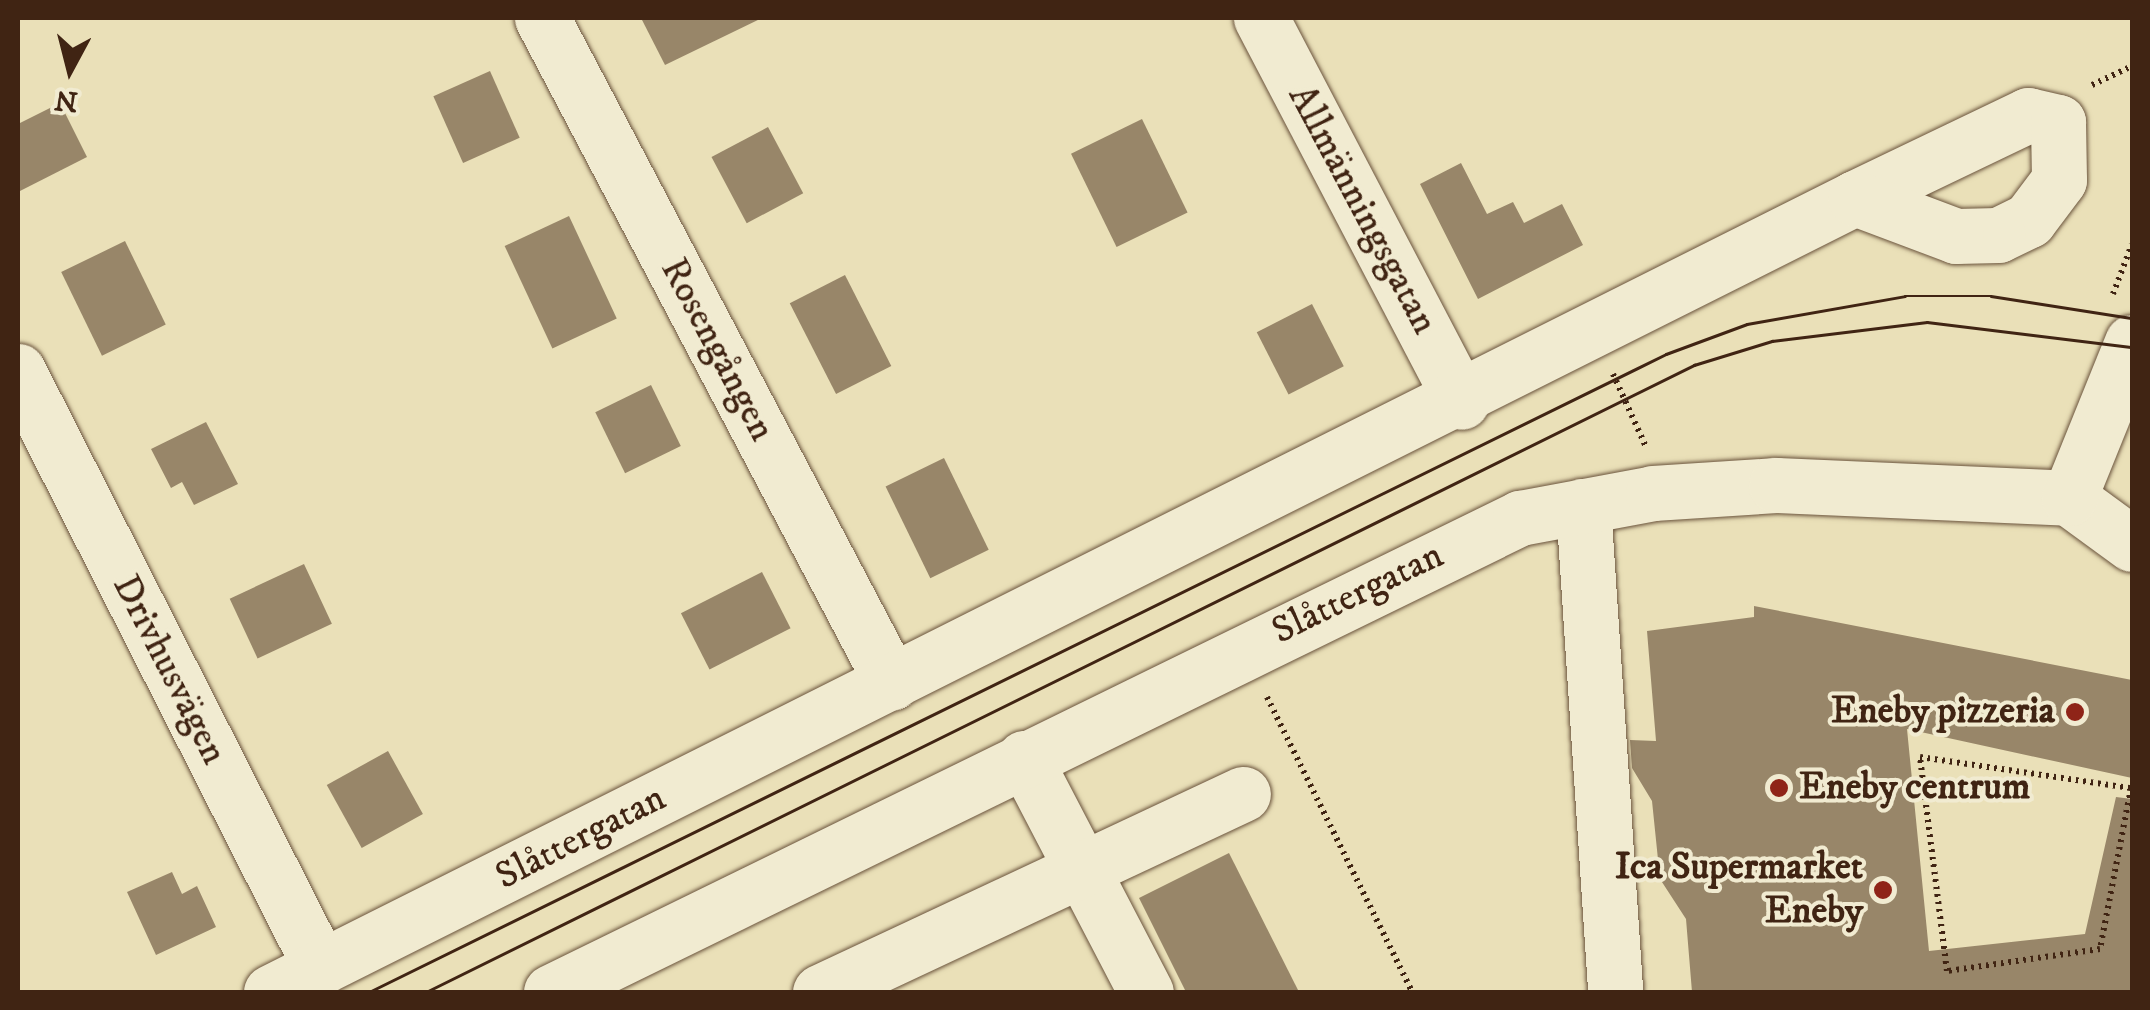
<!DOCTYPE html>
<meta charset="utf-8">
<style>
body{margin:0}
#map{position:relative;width:2150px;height:1010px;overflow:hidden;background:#eae0b8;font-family:"IM FELL DW Pica",serif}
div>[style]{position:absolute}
.building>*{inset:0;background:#988669;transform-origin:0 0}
.path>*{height:6px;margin-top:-3px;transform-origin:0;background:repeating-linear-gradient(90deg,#402413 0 2.5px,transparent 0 7.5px)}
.roads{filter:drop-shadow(0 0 2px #6a533c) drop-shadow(0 0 2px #6a533c)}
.minor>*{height:55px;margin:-27.5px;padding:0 27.5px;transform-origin:27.5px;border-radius:27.5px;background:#f1ebd1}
.tram>*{height:2.5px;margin:-1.25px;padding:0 1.25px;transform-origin:1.25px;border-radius:1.25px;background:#402413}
.dots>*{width:28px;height:28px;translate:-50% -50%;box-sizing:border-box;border:5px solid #f1ebd1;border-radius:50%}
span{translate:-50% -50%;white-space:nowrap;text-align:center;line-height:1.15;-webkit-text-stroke:8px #f1ebd1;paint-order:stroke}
.street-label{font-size:38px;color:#402413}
.poi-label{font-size:38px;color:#402413;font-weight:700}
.right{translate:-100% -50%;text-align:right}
.left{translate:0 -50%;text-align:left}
.frame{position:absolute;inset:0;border:20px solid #402413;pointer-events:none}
.north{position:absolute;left:20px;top:20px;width:100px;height:100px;-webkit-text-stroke:8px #f1ebd1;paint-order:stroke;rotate:187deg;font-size:28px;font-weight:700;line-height:40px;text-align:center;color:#402413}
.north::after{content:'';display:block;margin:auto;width:35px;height:45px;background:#402413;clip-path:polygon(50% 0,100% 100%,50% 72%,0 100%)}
</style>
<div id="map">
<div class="building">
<i style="clip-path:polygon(641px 18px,762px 18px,665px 65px)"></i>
<i style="left:490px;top:71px;width:73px;height:62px;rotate:66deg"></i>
<i style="clip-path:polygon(60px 103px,87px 157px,18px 192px,18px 124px)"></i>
<i style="left:1142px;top:119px;width:104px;height:79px;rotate:64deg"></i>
<i style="left:768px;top:127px;width:75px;height:64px;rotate:62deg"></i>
<i style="clip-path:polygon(1461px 163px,1487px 214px,1513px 202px,1524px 223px,1562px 204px,1583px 245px,1478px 299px,1420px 184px)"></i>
<i style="left:569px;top:216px;width:113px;height:71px;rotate:65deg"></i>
<i style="left:125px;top:241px;width:93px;height:71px;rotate:64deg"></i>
<i style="left:845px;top:275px;width:102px;height:62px;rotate:63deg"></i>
<i style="left:1312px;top:304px;width:70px;height:62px;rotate:63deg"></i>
<i style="left:651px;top:385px;width:68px;height:62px;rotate:64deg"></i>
<i style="clip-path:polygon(206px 422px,238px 484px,194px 505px,182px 482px,171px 488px,151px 449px)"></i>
<i style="left:944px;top:458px;width:102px;height:65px;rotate:64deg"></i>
<i style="left:304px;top:564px;width:66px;height:82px;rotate:65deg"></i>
<i style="left:762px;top:572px;width:63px;height:91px;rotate:63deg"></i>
<i style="clip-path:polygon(1754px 606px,2132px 680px,2132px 778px,1907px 729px,1929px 951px,2085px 934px,2116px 797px,2132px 799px,2132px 992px,1692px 992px,1686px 919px,1660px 879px,1652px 801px,1632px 768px,1630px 740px,1656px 741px,1647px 631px,1754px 617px)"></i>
<i style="left:388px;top:751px;width:72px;height:70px;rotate:61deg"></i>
<i style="clip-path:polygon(1229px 853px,1299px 992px,1186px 992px,1139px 898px)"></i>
<i style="clip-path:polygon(172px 872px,182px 894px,197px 886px,216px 927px,156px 955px,127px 892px)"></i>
</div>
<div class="path">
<i style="left:2092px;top:85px;width:44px;rotate:-25.4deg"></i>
<i style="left:2113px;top:294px;width:53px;rotate:-69.2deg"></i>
<i style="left:1613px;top:374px;width:78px;rotate:65.7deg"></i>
<i style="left:1267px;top:697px;width:329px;rotate:63.8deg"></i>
<i style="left:1920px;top:757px;width:213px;rotate:8.4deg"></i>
<i style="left:2131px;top:788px;width:164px;rotate:100.9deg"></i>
<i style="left:2100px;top:949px;width:155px;rotate:171.8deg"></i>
<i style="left:1947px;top:971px;width:216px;rotate:-97.2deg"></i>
</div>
<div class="roads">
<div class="minor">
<i style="left:542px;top:18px;width:751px;rotate:62.24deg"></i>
<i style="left:1261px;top:18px;width:433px;rotate:62.4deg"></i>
<i style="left:18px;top:371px;width:669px;rotate:63.09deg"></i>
<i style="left:2069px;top:498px;width:78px;rotate:36.1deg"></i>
<i style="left:1583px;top:506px;width:487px;rotate:86.2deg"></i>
<i style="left:1024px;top:758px;width:264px;rotate:62.5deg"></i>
<i style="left:271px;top:992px;width:1772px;rotate:-26.62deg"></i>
<i style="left:1855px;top:198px;width:192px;rotate:-25.6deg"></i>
<i style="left:2028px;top:115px;width:31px;rotate:13deg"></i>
<i style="left:2058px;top:122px;width:58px;rotate:89deg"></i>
<i style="left:2059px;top:180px;width:50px;rotate:126.9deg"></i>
<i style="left:2029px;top:220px;width:34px;rotate:154deg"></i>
<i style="left:1998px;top:235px;width:42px;rotate:178.6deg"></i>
<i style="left:1956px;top:236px;width:108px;rotate:-159.4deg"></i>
<i style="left:551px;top:992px;width:1079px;rotate:-26.07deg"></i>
<i style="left:1520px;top:518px;width:135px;rotate:-10.6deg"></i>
<i style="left:1653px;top:493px;width:123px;rotate:-3.7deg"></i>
<i style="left:1776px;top:485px;width:293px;rotate:2.5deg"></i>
<i style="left:2069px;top:498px;width:168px;rotate:-68deg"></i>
<i style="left:820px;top:992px;width:467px;rotate:-25.1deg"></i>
</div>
</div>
<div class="tram">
<i style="left:369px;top:992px;width:1445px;rotate:-26.19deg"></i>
<i style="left:1666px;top:354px;width:86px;rotate:-20.3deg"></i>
<i style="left:1747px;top:324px;width:160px;rotate:-10deg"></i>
<i style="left:1905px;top:296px;width:86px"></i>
<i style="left:1991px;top:296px;width:143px;rotate:8.9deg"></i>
<i style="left:426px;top:992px;width:1415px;rotate:-26.31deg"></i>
<i style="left:1694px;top:365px;width:82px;rotate:-17.1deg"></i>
<i style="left:1772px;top:341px;width:156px;rotate:-7deg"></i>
<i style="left:1927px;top:322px;width:207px;rotate:7deg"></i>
</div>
<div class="dots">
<i style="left:2075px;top:712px;background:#8f2418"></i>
<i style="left:1779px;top:788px;background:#8f2418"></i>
<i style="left:1883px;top:890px;background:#8f2418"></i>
</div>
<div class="street-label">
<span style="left:1362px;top:210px;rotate:62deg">Allmänningsgatan</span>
<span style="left:717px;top:350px;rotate:62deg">Rosengången</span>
<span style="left:1358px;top:594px;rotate:-26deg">Slåttergatan</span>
<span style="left:169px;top:670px;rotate:63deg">Drivhusvägen</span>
<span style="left:581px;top:838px;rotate:-27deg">Slåttergatan</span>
</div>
<div class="poi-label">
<span class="right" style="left:2055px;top:712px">Eneby pizzeria</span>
<span class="left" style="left:1799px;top:788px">Eneby centrum</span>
<span class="right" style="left:1863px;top:890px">Ica Supermarket<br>Eneby</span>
</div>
<div class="frame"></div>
<div class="north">N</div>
</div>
